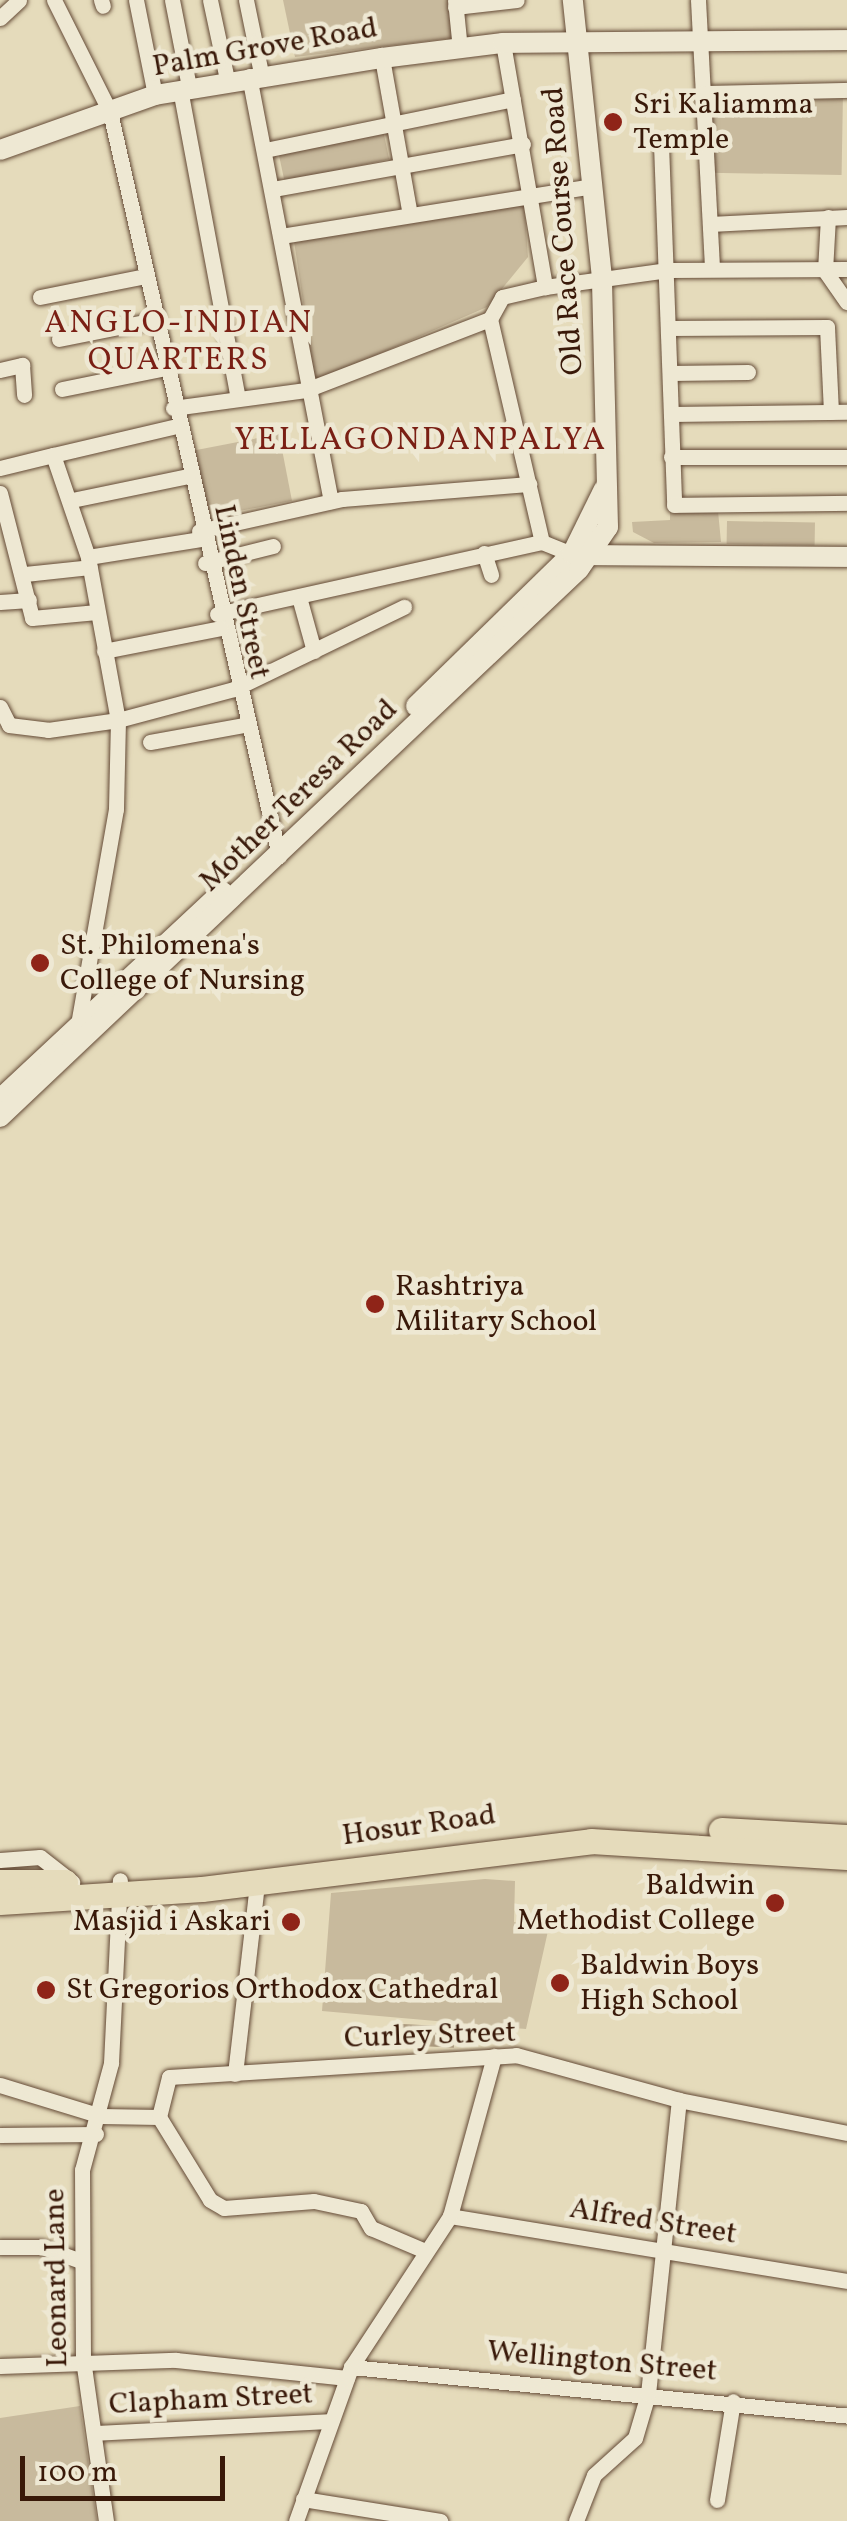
<!DOCTYPE html>
<style>
body{margin:0}
#map{position:relative;width:847px;height:2521px;overflow:hidden;background:#e5dbbb;font-family:Vollkorn,serif}
div>[style]{position:absolute}
.green>*{inset:0;background:#c8ba9d;transform-origin:0 0}
.water>*{inset:0;background:#ab997e;transform-origin:0 0}
.roads{filter:drop-shadow(0 0 2px #644a36) drop-shadow(0 0 2px #644a36)}
.minor>*{height:15px;margin:-7.5px;padding:0 7.5px;transform-origin:7.5px;border-radius:7.5px;background:#eee8d3}
.tertiary>*{height:20px;margin:-10px;padding:0 10px;transform-origin:10px;border-radius:10px;background:#eee8d3}
.primary>*{height:25px;margin:-12.5px;padding:0 12.5px;transform-origin:12.5px;border-radius:12.5px;background:#e5dbbb}
.dots>*{width:28px;height:28px;translate:-50% -50%;box-sizing:border-box;border:5px solid #eee8d3;border-radius:50%}
span{translate:-50% -50%;white-space:nowrap;text-align:center;line-height:1.15;-webkit-text-stroke:9px #eee8d3;paint-order:stroke}
.street-label{font-size:30px;color:#391909}
.poi-label{font-size:30px;color:#391909}
.left{translate:0 -50%;text-align:left}
.right{translate:-100% -50%;text-align:right}
.neighbourhood-label{font-size:32px;color:#7a1f14;letter-spacing:2.5px}
.scale{position:absolute;left:20px;top:2456px;width:205px;height:45px;box-sizing:border-box;border:5px solid #391909;border-top:0;padding-left:12px;font-size:30px;line-height:35px;white-space:nowrap;color:#391909;-webkit-text-stroke:8px #eee8d3;paint-order:stroke}
</style>
<div id="map">
<div class="green">
<i style="clip-path:polygon(283px 0,448px 0,453px 38px,295px 57px)"></i>
<i style="left:843px;top:93px;width:82px;height:133px;rotate:91deg"></i>
<i style="left:383px;top:130px;width:30px;height:107px;rotate:78deg"></i>
<i style="clip-path:polygon(524px 200px,528px 257px,487px 307px,315px 382px,294px 241px)"></i>
<i style="left:279px;top:434px;width:68px;height:88px;rotate:79deg"></i>
<i style="clip-path:polygon(718px 511px,721px 542px,654px 543px,633px 532px,632px 522px,670px 520px,670px 512px)"></i>
<i style="left:727px;top:521px;width:88px;height:23px;rotate:1deg"></i>
<i style="clip-path:polygon(485px 1879px,515px 1881px,514px 1922px,548px 1931px,526px 2029px,322px 2011px,331px 1893px)"></i>
<i style="clip-path:polygon(80px 2406px,97px 2521px,0 2521px,0 2418px)"></i>
</div>
<div class="water">
<i style="left:402px;top:2024px;width:53px;height:21px;rotate:3deg"></i>
</div>
<div class="roads">
<div class="minor">
<i style="left:54px;top:0;width:125px;rotate:63.4deg"></i>
<i style="left:110px;top:112px;width:763px;rotate:77.2deg"></i>
<i style="left:101px;top:0;width:6px;rotate:72deg"></i>
<i style="left:136px;top:0;width:97px;rotate:78.7deg"></i>
<i style="left:172px;top:0;width:89px;rotate:78.9deg"></i>
<i style="left:210px;top:0;width:81px;rotate:77.9deg"></i>
<i style="left:246px;top:0;width:75px;rotate:78.4deg"></i>
<i style="left:455px;top:0;width:49px;rotate:84.2deg"></i>
<i style="left:698px;top:0;width:269px;rotate:87deg"></i>
<i style="left:455px;top:7px;width:62px;rotate:-6.4deg"></i>
<i style="left:0;top:18px;width:26px;rotate:-43deg"></i>
<i style="left:503px;top:43px;width:248px;rotate:80.2deg"></i>
<i style="left:382px;top:58px;width:159px;rotate:79.9deg"></i>
<i style="left:249px;top:76px;width:433px;rotate:79.1deg"></i>
<i style="left:180px;top:89px;width:314px;rotate:79.4deg"></i>
<i style="left:703px;top:93px;width:144px;rotate:-1.2deg"></i>
<i style="left:661px;top:144px;width:361px;rotate:87.9deg"></i>
<i style="left:674px;top:505px;width:173px;rotate:-0.7deg"></i>
<i style="left:265px;top:150px;width:253px;rotate:-11.6deg"></i>
<i style="left:273px;top:189px;width:254px;rotate:-10.2deg"></i>
<i style="left:828px;top:217px;width:54px;rotate:93.2deg"></i>
<i style="left:825px;top:271px;width:38px;rotate:55deg"></i>
<i style="left:710px;top:224px;width:137px;rotate:-2.9deg"></i>
<i style="left:281px;top:236px;width:316px;rotate:-9.1deg"></i>
<i style="left:40px;top:297px;width:107px;rotate:-11.3deg"></i>
<i style="left:490px;top:319px;width:229px;rotate:76.9deg"></i>
<i style="left:669px;top:328px;width:158px;rotate:-0.4deg"></i>
<i style="left:827px;top:327px;width:85px;rotate:87.3deg"></i>
<i style="left:59px;top:339px;width:97px;rotate:-11.3deg"></i>
<i style="left:0;top:370px;width:23px;rotate:-13deg"></i>
<i style="left:22px;top:365px;width:30px;rotate:86deg"></i>
<i style="left:670px;top:373px;width:78px;rotate:-0.7deg"></i>
<i style="left:62px;top:389px;width:105px;rotate:-11.5deg"></i>
<i style="left:173px;top:408px;width:134px;rotate:-7.7deg"></i>
<i style="left:306px;top:390px;width:197px;rotate:-21.1deg"></i>
<i style="left:490px;top:319px;width:25px;rotate:-61deg"></i>
<i style="left:502px;top:297px;width:44px;rotate:-13.1deg"></i>
<i style="left:545px;top:287px;width:124px;rotate:-7.9deg"></i>
<i style="left:668px;top:270px;width:179px;rotate:-0.3deg"></i>
<i style="left:671px;top:414px;width:176px;rotate:-0.7deg"></i>
<i style="left:53px;top:455px;width:127px;rotate:-13.2deg"></i>
<i style="left:671px;top:457px;width:176px"></i>
<i style="left:0;top:468px;width:55px;rotate:-13.8deg"></i>
<i style="left:53px;top:455px;width:108px;rotate:71.1deg"></i>
<i style="left:88px;top:557px;width:166px;rotate:79.6deg"></i>
<i style="left:118px;top:720px;width:89px;rotate:91.3deg"></i>
<i style="left:116px;top:809px;width:219px;rotate:100deg"></i>
<i style="left:0;top:493px;width:129px;rotate:75.6deg"></i>
<i style="left:32px;top:618px;width:65px;rotate:-5.3deg"></i>
<i style="left:72px;top:500px;width:118px;rotate:-11.7deg"></i>
<i style="left:199px;top:531px;width:147px;rotate:-12.6deg"></i>
<i style="left:342px;top:499px;width:188px;rotate:-4.6deg"></i>
<i style="left:484px;top:553px;width:23px;rotate:72deg"></i>
<i style="left:88px;top:557px;width:114px;rotate:-9.1deg"></i>
<i style="left:205px;top:563px;width:70px;rotate:-14deg"></i>
<i style="left:25px;top:574px;width:65px;rotate:-6.1deg"></i>
<i style="left:299px;top:597px;width:56px;rotate:74.5deg"></i>
<i style="left:0;top:602px;width:29px;rotate:-4deg"></i>
<i style="left:217px;top:614px;width:333px;rotate:-12.5deg"></i>
<i style="left:542px;top:542px;width:32px;rotate:22deg"></i>
<i style="left:104px;top:651px;width:119px;rotate:-11.1deg"></i>
<i style="left:0;top:707px;width:20px;rotate:63deg"></i>
<i style="left:9px;top:725px;width:39px;rotate:7deg"></i>
<i style="left:48px;top:730px;width:71px;rotate:-8.1deg"></i>
<i style="left:118px;top:720px;width:120px;rotate:-15deg"></i>
<i style="left:234px;top:689px;width:189px;rotate:-25.8deg"></i>
<i style="left:150px;top:742px;width:96px;rotate:-10.3deg"></i>
<i style="left:0;top:1860px;width:40px;rotate:-4.3deg"></i>
<i style="left:40px;top:1857px;width:41px;rotate:38deg"></i>
<i style="left:235px;top:2074px;width:192px;rotate:-83.4deg"></i>
<i style="left:0;top:2085px;width:106px;rotate:17.1deg"></i>
<i style="left:101px;top:2116px;width:58px;rotate:1deg"></i>
<i style="left:159px;top:2117px;width:41px;rotate:-76deg"></i>
<i style="left:169px;top:2077px;width:348px;rotate:-3.6deg"></i>
<i style="left:516px;top:2055px;width:169px;rotate:15.4deg"></i>
<i style="left:679px;top:2100px;width:171px;rotate:11.1deg"></i>
<i style="left:159px;top:2117px;width:97px;rotate:58.4deg"></i>
<i style="left:210px;top:2200px;width:16px;rotate:30deg"></i>
<i style="left:224px;top:2208px;width:90px;rotate:-4.4deg"></i>
<i style="left:314px;top:2201px;width:48px;rotate:12deg"></i>
<i style="left:361px;top:2211px;width:20px;rotate:60deg"></i>
<i style="left:371px;top:2228px;width:56px;rotate:22.9deg"></i>
<i style="left:0;top:2135px;width:96px;rotate:-0.6deg"></i>
<i style="left:450px;top:2216px;width:402px;rotate:9.3deg"></i>
<i style="left:0;top:2247px;width:42px"></i>
<i style="left:42px;top:2247px;width:41px;rotate:19.7deg"></i>
<i style="left:0;top:2366px;width:176px;rotate:-2deg"></i>
<i style="left:176px;top:2360px;width:172px;rotate:6deg"></i>
<i style="left:351px;top:2367px;width:498px;rotate:5.6deg"></i>
<i style="left:94px;top:2433px;width:237px;rotate:-2.9deg"></i>
<i style="left:303px;top:2499px;width:139px;rotate:9.1deg"></i>
<i style="left:717px;top:2500px;width:100px;rotate:-80.8deg"></i>
<i style="left:106px;top:2521px;width:164px;rotate:-98.1deg"></i>
<i style="left:83px;top:2359px;width:189px;rotate:-90.3deg"></i>
<i style="left:82px;top:2170px;width:111px;rotate:-74.8deg"></i>
<i style="left:111px;top:2063px;width:183px;rotate:-87.2deg"></i>
<i style="left:296px;top:2521px;width:164px;rotate:-70.3deg"></i>
<i style="left:351px;top:2367px;width:181px;rotate:-56.7deg"></i>
<i style="left:450px;top:2216px;width:166px;rotate:-74.6deg"></i>
<i style="left:576px;top:2521px;width:49px;rotate:-68.6deg"></i>
<i style="left:594px;top:2475px;width:55px;rotate:-42.1deg"></i>
<i style="left:635px;top:2438px;width:46px;rotate:-73.5deg"></i>
<i style="left:648px;top:2394px;width:296px;rotate:-84deg"></i>
</div>
<div class="tertiary">
<i style="left:0;top:150px;width:164px;rotate:-19.5deg"></i>
<i style="left:155px;top:95px;width:230px;rotate:-9.3deg"></i>
<i style="left:382px;top:58px;width:122px;rotate:-7.1deg"></i>
<i style="left:503px;top:43px;width:344px;rotate:-0.5deg"></i>
<i style="left:584px;top:555px;width:263px;rotate:0.4deg"></i>
<i style="left:416px;top:706px;width:218px;rotate:-44.3deg"></i>
<i style="left:572px;top:554px;width:72px;rotate:-63.8deg"></i>
<i style="left:0;top:1099px;width:304px;rotate:-43deg"></i>
<i style="left:0;top:1117px;width:797px;rotate:-43.42deg"></i>
<i style="left:579px;top:569px;width:51px;rotate:-55.4deg"></i>
<i style="left:608px;top:527px;width:249px;rotate:-91.4deg"></i>
<i style="left:602px;top:278px;width:280px;rotate:-96deg"></i>
</div>
<div class="primary">
<i style="left:721px;top:1830px;width:126px;rotate:3.2deg"></i>
<i style="left:0;top:1882px;width:65px"></i>
<i style="left:0;top:1902px;width:202px;rotate:-3.7deg"></i>
<i style="left:202px;top:1889px;width:392px;rotate:-7deg"></i>
<i style="left:591px;top:1841px;width:256px;rotate:3.6deg"></i>
</div>
</div>
<div class="dots">
<i style="left:613px;top:122px;background:#8f2418"></i>
<i style="left:40px;top:963px;background:#8f2418"></i>
<i style="left:375px;top:1304px;background:#8f2418"></i>
<i style="left:775px;top:1903px;background:#8f2418"></i>
<i style="left:291px;top:1922px;background:#8f2418"></i>
<i style="left:560px;top:1983px;background:#8f2418"></i>
<i style="left:46px;top:1990px;background:#8f2418"></i>
</div>
<div class="street-label">
<span style="left:265px;top:48px;rotate:-10deg">Palm Grove Road</span>
<span style="left:564px;top:231px;rotate:-94deg">Old Race Course Road</span>
<span style="left:241px;top:592px;rotate:78deg">Linden Street</span>
<span style="left:299px;top:796px;rotate:-44deg">Mother Teresa Road</span>
<span style="left:419px;top:1826px;rotate:-8deg">Hosur Road</span>
<span style="left:430px;top:2036px;rotate:-2deg">Curley Street</span>
<span style="left:653px;top:2222px;rotate:9deg">Alfred Street</span>
<span style="left:57px;top:2278px;rotate:-91deg">Leonard Lane</span>
<span style="left:602px;top:2362px;rotate:5deg">Wellington Street</span>
<span style="left:211px;top:2400px;rotate:-3deg">Clapham Street</span>
</div>
<div class="poi-label">
<span class="left" style="left:633px;top:122px">Sri Kaliamma<br>Temple</span>
<span class="left" style="left:60px;top:963px">St. Philomena's<br>College of Nursing</span>
<span class="left" style="left:395px;top:1304px">Rashtriya<br>Military School</span>
<span class="right" style="left:755px;top:1903px">Baldwin<br>Methodist College</span>
<span class="right" style="left:271px;top:1922px">Masjid i Askari</span>
<span class="left" style="left:580px;top:1983px">Baldwin Boys<br>High School</span>
<span class="left" style="left:66px;top:1990px">St Gregorios Orthodox Cathedral</span>
</div>
<div class="neighbourhood-label">
<span style="left:179px;top:343px">ANGLO-INDIAN<br>QUARTERS</span>
<span style="left:421px;top:441px">YELLAGONDANPALYA</span>
</div>
<div class="scale">100 m</div>
</div>
